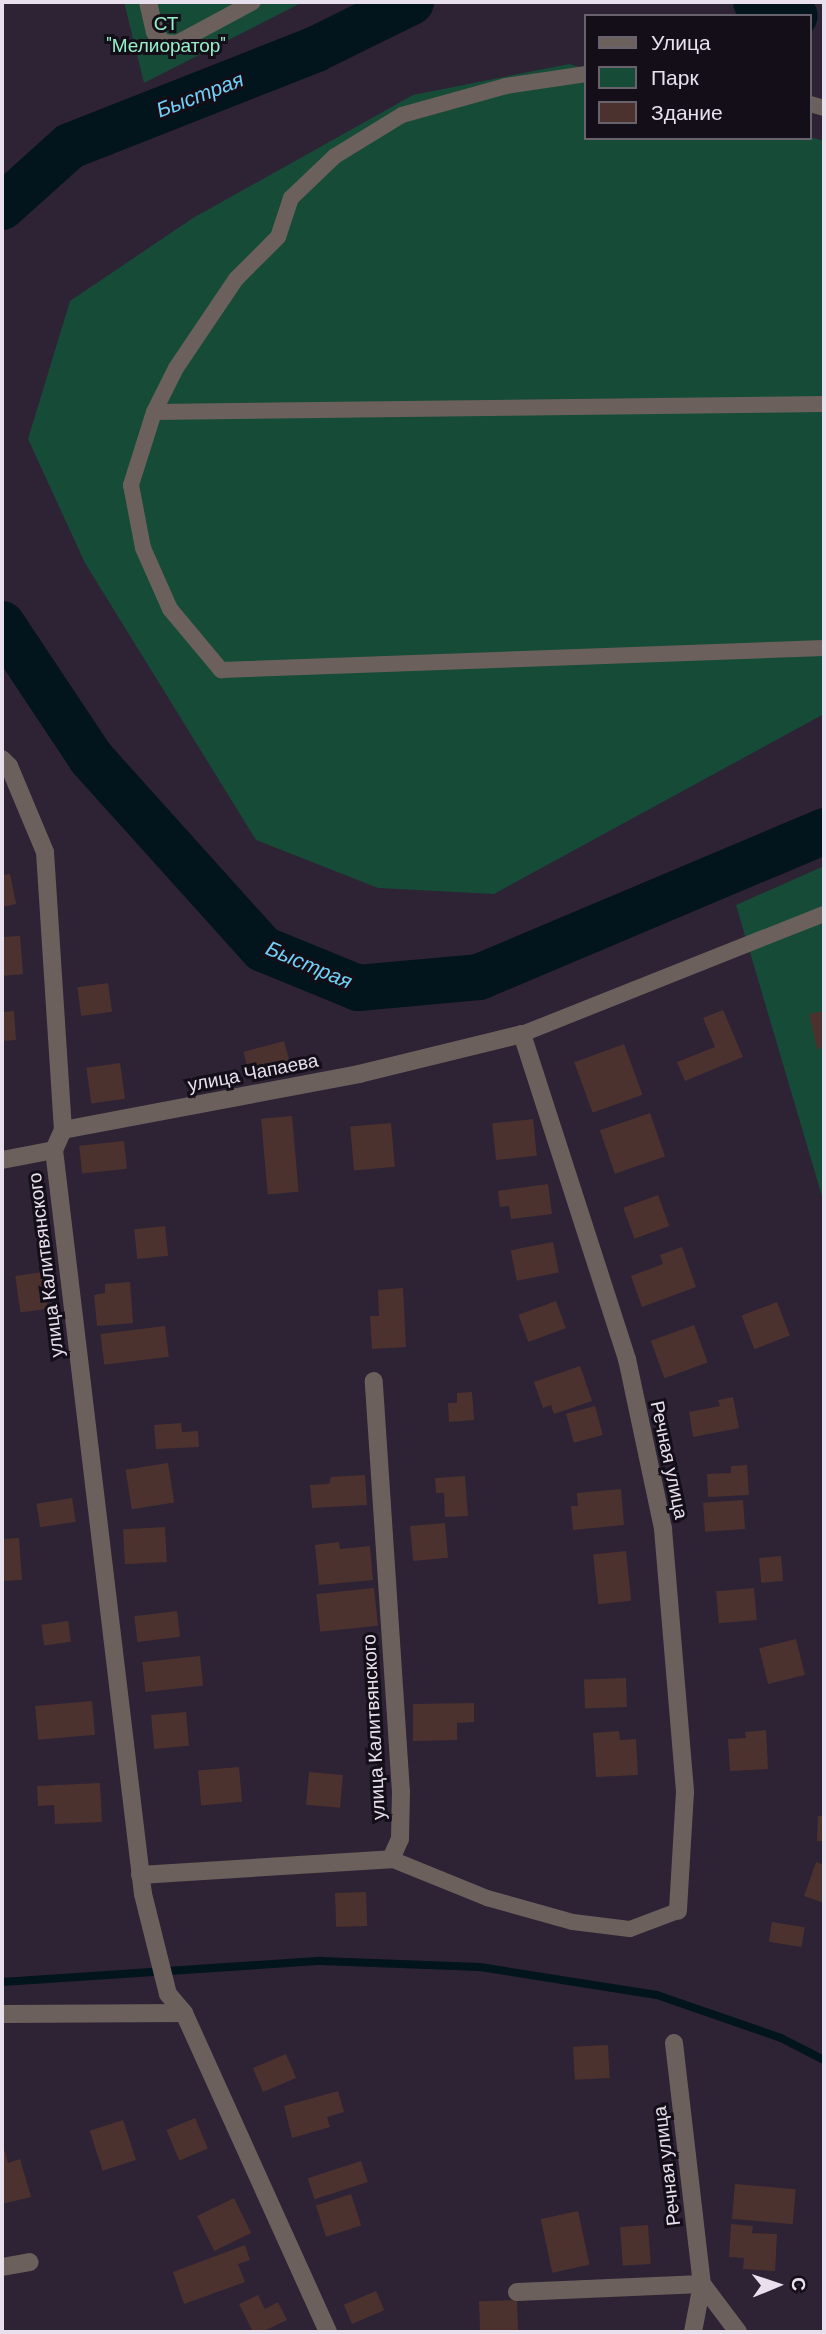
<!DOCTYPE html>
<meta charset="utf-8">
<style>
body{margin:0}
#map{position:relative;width:826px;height:2334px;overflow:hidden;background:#2e2235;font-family:"DM Sans",sans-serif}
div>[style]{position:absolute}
.green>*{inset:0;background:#164b37}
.stream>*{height:8px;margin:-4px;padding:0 4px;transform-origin:4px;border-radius:4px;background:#02141c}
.river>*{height:46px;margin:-23px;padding:0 23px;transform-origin:23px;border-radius:23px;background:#02141c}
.building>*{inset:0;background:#4b322e;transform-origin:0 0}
.service>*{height:16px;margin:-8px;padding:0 8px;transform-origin:8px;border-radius:8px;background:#6c605c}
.minor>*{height:18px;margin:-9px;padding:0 9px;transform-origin:9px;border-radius:9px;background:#6c605c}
span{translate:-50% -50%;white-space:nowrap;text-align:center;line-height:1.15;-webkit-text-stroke:6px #130e17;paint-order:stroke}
.park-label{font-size:19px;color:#95f0c8}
.street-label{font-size:19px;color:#e8e0ed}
.water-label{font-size:21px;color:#70d0f6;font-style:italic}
.frame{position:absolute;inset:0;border:4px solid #e8e0ed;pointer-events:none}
.legend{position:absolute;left:584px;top:14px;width:228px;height:126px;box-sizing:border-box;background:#130e17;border:2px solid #68626d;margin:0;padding:9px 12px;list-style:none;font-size:21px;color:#e8e0ed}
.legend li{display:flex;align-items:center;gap:14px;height:35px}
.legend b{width:35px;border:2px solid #68626d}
.north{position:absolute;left:742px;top:2250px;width:70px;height:70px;-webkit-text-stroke:5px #130e17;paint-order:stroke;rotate:88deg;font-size:19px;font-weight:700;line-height:28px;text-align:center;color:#e8e0ed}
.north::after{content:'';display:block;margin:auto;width:24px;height:32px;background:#e8e0ed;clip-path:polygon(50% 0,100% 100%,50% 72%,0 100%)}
</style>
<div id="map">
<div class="green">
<i style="clip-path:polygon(124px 2px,303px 2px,144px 83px)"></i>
<i style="clip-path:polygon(569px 64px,586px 69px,586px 138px,810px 137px,824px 141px,824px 714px,494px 894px,378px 888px,256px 840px,85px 563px,28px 439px,70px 301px,193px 218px,413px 95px)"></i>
<i style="clip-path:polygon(824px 866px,824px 1203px,736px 905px)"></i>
</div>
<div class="stream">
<i style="left:2px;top:1982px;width:320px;rotate:-3.8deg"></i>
<i style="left:321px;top:1961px;width:159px;rotate:2.2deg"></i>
<i style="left:480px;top:1967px;width:179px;rotate:9deg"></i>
<i style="left:657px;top:1995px;width:131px;rotate:19.1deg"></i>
<i style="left:781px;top:2038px;width:48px;rotate:27.1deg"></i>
</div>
<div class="river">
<i style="left:756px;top:2px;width:41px;rotate:19.7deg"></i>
<i style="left:2px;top:207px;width:91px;rotate:-41.9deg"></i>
<i style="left:70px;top:146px;width:264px;rotate:-21.5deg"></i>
<i style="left:316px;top:49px;width:106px;rotate:-26.3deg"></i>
<i style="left:2px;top:624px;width:161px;rotate:56.4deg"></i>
<i style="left:91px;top:758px;width:257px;rotate:48deg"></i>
<i style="left:263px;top:949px;width:103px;rotate:22.3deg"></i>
<i style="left:358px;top:988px;width:121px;rotate:-5.2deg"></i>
<i style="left:479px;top:977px;width:375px;rotate:-22.9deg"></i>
</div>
<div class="building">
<i style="clip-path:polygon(10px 874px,16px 904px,2px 907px,2px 875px)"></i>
<i style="clip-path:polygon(20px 936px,23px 974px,2px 976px,2px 937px)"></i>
<i style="left:108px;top:983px;width:29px;height:31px;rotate:82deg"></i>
<i style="clip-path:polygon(723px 1010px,743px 1057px,685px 1081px,677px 1062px,715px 1047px,703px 1018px)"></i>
<i style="clip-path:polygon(14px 1011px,16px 1040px,2px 1041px,2px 1012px)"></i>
<i style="clip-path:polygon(824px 1011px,824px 1048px,817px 1049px,809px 1014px)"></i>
<i style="left:284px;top:1041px;width:28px;height:42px;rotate:75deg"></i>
<i style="left:624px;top:1044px;width:54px;height:53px;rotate:70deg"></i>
<i style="left:120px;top:1063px;width:36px;height:34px;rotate:82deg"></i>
<i style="left:650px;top:1113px;width:46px;height:53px;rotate:71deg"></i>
<i style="left:292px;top:1116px;width:76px;height:31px;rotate:85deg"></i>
<i style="left:533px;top:1119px;width:37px;height:41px;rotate:84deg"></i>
<i style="left:391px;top:1123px;width:44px;height:41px;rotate:85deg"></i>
<i style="left:124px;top:1141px;width:28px;height:45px;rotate:84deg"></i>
<i style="clip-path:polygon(548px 1184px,552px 1214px,511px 1219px,509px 1206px,500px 1207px,498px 1191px)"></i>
<i style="left:658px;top:1195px;width:33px;height:37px;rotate:70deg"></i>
<i style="left:165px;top:1226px;width:30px;height:31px;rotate:84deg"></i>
<i style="left:553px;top:1242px;width:31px;height:43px;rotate:79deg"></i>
<i style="clip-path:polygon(682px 1247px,696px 1287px,642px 1307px,631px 1276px,663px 1264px,660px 1255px)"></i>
<i style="left:43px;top:1272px;width:37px;height:28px;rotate:82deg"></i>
<i style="clip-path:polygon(130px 1282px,133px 1323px,97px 1326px,94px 1295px,105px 1293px,105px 1284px)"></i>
<i style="clip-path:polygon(403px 1288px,406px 1347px,372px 1349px,370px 1316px,379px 1316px,378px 1290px)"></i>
<i style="left:556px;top:1301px;width:29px;height:40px;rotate:70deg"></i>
<i style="left:777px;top:1302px;width:36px;height:38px;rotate:69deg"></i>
<i style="left:694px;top:1325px;width:40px;height:46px;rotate:70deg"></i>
<i style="left:165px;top:1326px;width:31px;height:65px;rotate:83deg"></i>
<i style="clip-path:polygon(580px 1366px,592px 1401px,554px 1414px,551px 1405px,543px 1408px,534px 1382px)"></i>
<i style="clip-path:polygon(472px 1392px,474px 1420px,449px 1422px,448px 1403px,457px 1403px,457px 1393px)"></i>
<i style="clip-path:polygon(733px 1397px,739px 1428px,693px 1437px,689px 1412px,720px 1406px,718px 1400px)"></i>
<i style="left:595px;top:1406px;width:30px;height:30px;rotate:75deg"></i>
<i style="clip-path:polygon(181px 1423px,182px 1432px,198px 1431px,199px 1447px,156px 1449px,154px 1425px)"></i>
<i style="left:168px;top:1463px;width:40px;height:43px;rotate:81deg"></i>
<i style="clip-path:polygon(747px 1465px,749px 1495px,708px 1497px,707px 1474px,731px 1473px,731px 1466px)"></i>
<i style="clip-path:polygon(365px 1475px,367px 1505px,312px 1508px,310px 1485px,329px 1484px,331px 1477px)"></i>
<i style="clip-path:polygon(465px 1476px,468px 1516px,445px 1517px,444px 1493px,436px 1493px,435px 1478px)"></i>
<i style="clip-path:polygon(621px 1489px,624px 1525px,573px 1530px,571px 1506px,578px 1506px,577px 1493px)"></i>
<i style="left:72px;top:1498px;width:24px;height:36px;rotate:81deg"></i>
<i style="left:743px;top:1500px;width:29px;height:40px;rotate:86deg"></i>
<i style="left:445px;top:1523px;width:35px;height:35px;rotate:85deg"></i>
<i style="left:165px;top:1527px;width:35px;height:42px;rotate:87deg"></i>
<i style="clip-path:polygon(19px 1538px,22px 1580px,2px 1581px,2px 1539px)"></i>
<i style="clip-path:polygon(339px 1542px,340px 1549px,370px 1546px,373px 1580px,319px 1585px,315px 1545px)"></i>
<i style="left:626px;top:1551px;width:50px;height:33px;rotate:84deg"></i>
<i style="left:781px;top:1556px;width:25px;height:22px;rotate:85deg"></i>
<i style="left:374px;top:1588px;width:38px;height:58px;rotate:84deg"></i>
<i style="left:754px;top:1588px;width:32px;height:38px;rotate:85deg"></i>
<i style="left:177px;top:1611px;width:26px;height:43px;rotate:83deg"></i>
<i style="left:68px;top:1621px;width:21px;height:27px;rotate:82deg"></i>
<i style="left:796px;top:1639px;width:37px;height:38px;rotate:76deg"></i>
<i style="left:200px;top:1656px;width:30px;height:58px;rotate:84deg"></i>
<i style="left:626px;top:1678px;width:29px;height:42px;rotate:88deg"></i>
<i style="left:92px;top:1701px;width:34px;height:57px;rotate:85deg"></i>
<i style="clip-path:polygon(474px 1703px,474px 1722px,457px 1723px,457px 1740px,413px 1741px,413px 1704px)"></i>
<i style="left:186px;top:1712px;width:34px;height:35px;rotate:85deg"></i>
<i style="clip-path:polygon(766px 1730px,768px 1769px,730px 1771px,728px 1739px,746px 1738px,745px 1732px)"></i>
<i style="clip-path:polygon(619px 1731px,620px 1740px,636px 1739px,638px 1775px,596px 1777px,593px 1733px)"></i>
<i style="left:239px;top:1767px;width:35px;height:41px;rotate:85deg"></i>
<i style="left:309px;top:1772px;width:34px;height:33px;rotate:5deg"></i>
<i style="clip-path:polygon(100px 1783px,102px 1822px,55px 1824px,54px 1805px,38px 1806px,37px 1786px)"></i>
<i style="clip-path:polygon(818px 1816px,824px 1816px,824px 1841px,817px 1841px)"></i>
<i style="clip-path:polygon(816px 1862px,824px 1865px,824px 1903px,804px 1896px)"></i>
<i style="left:366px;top:1892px;width:34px;height:31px;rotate:88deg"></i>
<i style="left:772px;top:1922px;width:33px;height:20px;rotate:9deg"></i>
<i style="left:608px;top:2045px;width:33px;height:35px;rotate:87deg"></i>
<i style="left:286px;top:2054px;width:26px;height:36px;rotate:67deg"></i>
<i style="clip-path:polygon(338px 2091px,344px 2112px,327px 2117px,330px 2127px,292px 2138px,284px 2106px)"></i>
<i style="left:195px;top:2118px;width:33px;height:31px;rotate:67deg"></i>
<i style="left:123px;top:2120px;width:42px;height:35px;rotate:72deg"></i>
<i style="clip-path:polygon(4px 2149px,8px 2163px,20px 2159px,31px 2197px,2px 2204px,2px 2150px)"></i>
<i style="left:361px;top:2161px;width:22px;height:56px;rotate:72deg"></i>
<i style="left:735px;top:2184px;width:61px;height:35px;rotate:5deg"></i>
<i style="left:351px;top:2194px;width:33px;height:37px;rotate:72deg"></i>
<i style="left:234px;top:2198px;width:39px;height:41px;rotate:64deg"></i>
<i style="left:578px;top:2211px;width:55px;height:38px;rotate:78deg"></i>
<i style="clip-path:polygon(731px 2224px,753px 2226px,752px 2233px,777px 2234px,775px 2271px,743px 2269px,744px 2258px,729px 2257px)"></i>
<i style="left:648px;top:2225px;width:39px;height:28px;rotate:86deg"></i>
<i style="clip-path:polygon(245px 2245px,250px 2260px,238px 2264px,245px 2282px,184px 2304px,173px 2272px)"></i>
<i style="left:376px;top:2291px;width:21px;height:35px;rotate:67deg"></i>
<i style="clip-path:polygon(258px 2295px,265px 2309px,278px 2302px,287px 2320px,262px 2332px,253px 2332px,239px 2304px)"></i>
<i style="left:517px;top:2300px;width:32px;height:38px;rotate:88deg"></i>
</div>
<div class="service">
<i style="left:162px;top:42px;width:15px;rotate:4deg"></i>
<i style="left:177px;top:43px;width:86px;rotate:-28.3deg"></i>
<i style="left:586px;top:74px;width:81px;rotate:171.5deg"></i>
<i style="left:506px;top:86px;width:108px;rotate:164.4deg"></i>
<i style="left:402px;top:115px;width:79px;rotate:148.5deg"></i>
<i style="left:335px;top:156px;width:61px;rotate:136.3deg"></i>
<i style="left:291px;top:198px;width:41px;rotate:108.4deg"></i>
<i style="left:278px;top:237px;width:59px;rotate:135deg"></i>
<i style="left:236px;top:279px;width:107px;rotate:124deg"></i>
<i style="left:176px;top:368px;width:49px;rotate:116.6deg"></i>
<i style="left:154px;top:412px;width:77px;rotate:107.5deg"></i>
<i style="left:131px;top:485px;width:64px;rotate:79.2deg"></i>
<i style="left:143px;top:548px;width:67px;rotate:66.1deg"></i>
<i style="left:170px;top:609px;width:80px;rotate:50.1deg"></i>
<i style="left:221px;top:670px;width:603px;rotate:-2.09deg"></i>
<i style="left:810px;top:104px;width:15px;rotate:16deg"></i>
<i style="left:154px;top:412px;width:670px;rotate:-0.68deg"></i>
<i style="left:522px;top:1034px;width:325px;rotate:-21.7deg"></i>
<i style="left:391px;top:1859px;width:104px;rotate:22.1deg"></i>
<i style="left:487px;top:1898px;width:89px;rotate:15.6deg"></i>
<i style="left:573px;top:1922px;width:57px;rotate:7deg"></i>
<i style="left:630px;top:1929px;width:51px;rotate:-20.6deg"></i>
</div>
<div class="minor">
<i style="left:148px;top:2px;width:31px;rotate:77deg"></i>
<i style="left:155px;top:32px;width:12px;rotate:55deg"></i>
<i style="left:2px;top:759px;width:10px;rotate:45deg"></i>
<i style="left:9px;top:766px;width:93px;rotate:67.3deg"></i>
<i style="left:45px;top:852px;width:279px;rotate:86.3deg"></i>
<i style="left:54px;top:1150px;width:749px;rotate:83.18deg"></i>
<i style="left:143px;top:1894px;width:103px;rotate:76deg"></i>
<i style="left:168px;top:1994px;width:25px;rotate:50deg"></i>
<i style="left:184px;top:2013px;width:350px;rotate:65.7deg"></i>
<i style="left:2px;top:1160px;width:53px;rotate:-10.9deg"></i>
<i style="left:54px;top:1150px;width:22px;rotate:-66deg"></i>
<i style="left:63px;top:1130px;width:301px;rotate:-10.7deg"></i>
<i style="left:359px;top:1074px;width:168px;rotate:-13.8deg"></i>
<i style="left:522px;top:1034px;width:342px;rotate:72.1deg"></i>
<i style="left:627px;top:1359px;width:174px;rotate:78deg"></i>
<i style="left:663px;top:1529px;width:264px;rotate:85.2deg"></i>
<i style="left:685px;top:1792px;width:119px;rotate:93.4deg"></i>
<i style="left:140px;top:1875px;width:252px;rotate:-3.6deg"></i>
<i style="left:391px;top:1859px;width:22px;rotate:-66deg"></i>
<i style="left:400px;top:1839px;width:47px;rotate:-88.8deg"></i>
<i style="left:401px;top:1792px;width:412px;rotate:-93.8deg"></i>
<i style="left:2px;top:2014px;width:182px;rotate:-0.3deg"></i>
<i style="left:674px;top:2043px;width:243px;rotate:83.4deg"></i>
<i style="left:702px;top:2284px;width:60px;rotate:53.1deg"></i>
<i style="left:2px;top:2267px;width:28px;rotate:-10deg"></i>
<i style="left:517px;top:2292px;width:185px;rotate:-2.5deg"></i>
<i style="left:702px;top:2284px;width:49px;rotate:100.6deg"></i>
</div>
<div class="park-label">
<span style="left:166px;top:35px">СТ<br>"Мелиоратор"</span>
</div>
<div class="street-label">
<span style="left:253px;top:1073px;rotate:-11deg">улица Чапаева</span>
<span style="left:46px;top:1265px;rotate:-97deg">улица Калитвянского</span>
<span style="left:669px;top:1460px;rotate:78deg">Речная улица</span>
<span style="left:374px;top:1727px;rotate:-93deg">улица Калитвянского</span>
<span style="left:667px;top:2166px;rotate:-97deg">Речная улица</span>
</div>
<div class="water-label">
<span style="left:200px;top:95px;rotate:-21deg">Быстрая</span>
<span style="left:309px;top:965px;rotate:23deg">Быстрая</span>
</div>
<div class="frame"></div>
<ul class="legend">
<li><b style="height:9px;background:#6c605c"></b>Улица</li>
<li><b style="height:19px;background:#164b37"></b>Парк</li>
<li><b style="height:19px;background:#4b322e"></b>Здание</li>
</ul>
<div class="north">С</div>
</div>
